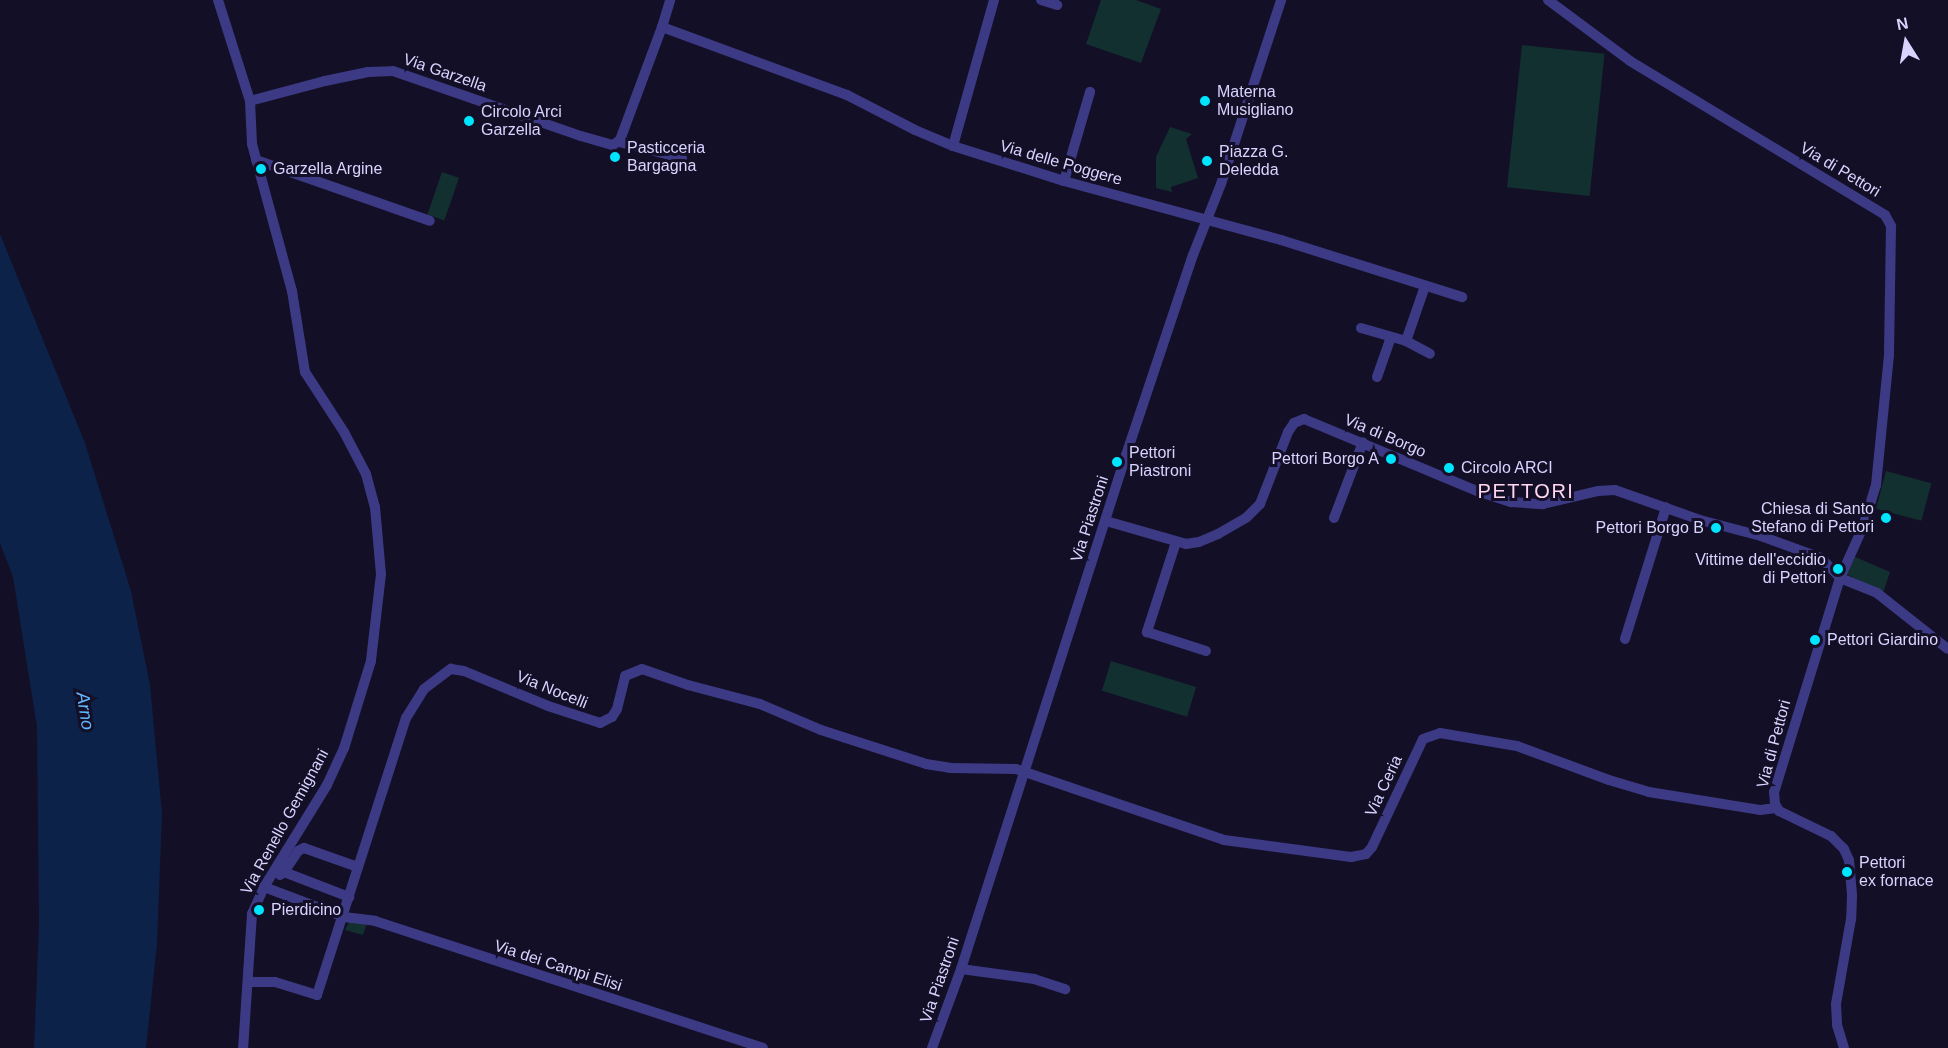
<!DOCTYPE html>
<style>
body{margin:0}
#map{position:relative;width:1948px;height:1048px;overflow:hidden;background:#130f26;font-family:Helvetica,sans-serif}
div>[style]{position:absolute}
.green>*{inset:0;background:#12302f;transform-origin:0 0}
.water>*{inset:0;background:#0c2248}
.minor>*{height:10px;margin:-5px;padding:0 5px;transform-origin:5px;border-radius:5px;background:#3d3a85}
.dots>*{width:16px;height:16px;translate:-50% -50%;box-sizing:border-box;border:3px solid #130f26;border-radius:50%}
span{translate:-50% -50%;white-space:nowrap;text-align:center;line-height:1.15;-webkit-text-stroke:6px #130f26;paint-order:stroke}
.street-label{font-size:16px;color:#d9d4ff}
.poi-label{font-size:16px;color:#d9d4ff}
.left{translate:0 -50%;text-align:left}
.right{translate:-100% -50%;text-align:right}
.water-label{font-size:18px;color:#62b6ff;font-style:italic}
.quarter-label{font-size:20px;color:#ffd6f0;letter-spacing:1.5px}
.north{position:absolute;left:1876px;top:12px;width:60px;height:60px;-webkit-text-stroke:4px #130f26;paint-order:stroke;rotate:349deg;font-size:16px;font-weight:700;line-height:24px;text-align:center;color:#d9d4ff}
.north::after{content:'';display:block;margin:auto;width:21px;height:27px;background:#d9d4ff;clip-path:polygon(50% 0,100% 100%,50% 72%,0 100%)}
</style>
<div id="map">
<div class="green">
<i style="clip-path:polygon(1101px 0,1136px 0,1161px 9px,1141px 63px,1086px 44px)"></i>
<i style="left:1522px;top:45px;width:83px;height:143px;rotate:6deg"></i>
<i style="clip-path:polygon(1170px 127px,1192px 134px,1186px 139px,1198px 178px,1171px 187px,1172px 192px,1156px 188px,1156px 157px)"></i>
<i style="left:442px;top:172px;width:18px;height:45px;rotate:19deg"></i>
<i style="left:1886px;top:471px;width:47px;height:39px;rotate:15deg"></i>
<i style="clip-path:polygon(1853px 556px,1890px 572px,1883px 593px,1846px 574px)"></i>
<i style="left:1111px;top:661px;width:89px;height:31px;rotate:17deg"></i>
<i style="clip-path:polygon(349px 922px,367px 923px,363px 935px,345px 930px)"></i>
</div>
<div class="water">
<i style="clip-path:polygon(0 234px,85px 443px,131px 591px,150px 685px,162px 813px,157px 944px,146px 1048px,34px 1048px,39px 924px,37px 727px,13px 577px,0 543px)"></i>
</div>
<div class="minor">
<i style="left:218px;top:0;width:106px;rotate:72.4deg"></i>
<i style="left:250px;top:101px;width:43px;rotate:87.3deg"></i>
<i style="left:252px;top:144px;width:152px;rotate:74.8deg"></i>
<i style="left:292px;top:291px;width:82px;rotate:80.9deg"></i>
<i style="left:305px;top:372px;width:72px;rotate:57deg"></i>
<i style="left:344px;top:432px;width:47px;rotate:62.4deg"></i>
<i style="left:366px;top:474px;width:34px;rotate:75deg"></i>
<i style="left:375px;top:507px;width:67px;rotate:84.9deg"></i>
<i style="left:381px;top:574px;width:88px;rotate:96.6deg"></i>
<i style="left:371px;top:661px;width:91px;rotate:107.2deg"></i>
<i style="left:344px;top:748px;width:41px;rotate:114.7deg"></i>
<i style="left:327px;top:785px;width:120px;rotate:121.7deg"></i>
<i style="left:264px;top:887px;width:30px;rotate:114deg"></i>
<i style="left:252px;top:914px;width:134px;rotate:93.8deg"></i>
<i style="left:1041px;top:0;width:17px;rotate:17deg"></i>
<i style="left:1548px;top:0;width:102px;rotate:36.6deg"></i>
<i style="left:1630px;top:61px;width:298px;rotate:31.1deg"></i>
<i style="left:1885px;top:215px;width:13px;rotate:61deg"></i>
<i style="left:1891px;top:226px;width:129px;rotate:90.9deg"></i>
<i style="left:1889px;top:355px;width:131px;rotate:95.7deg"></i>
<i style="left:1876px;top:485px;width:44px;rotate:107.2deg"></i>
<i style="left:1863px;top:527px;width:56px;rotate:114.3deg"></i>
<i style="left:1840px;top:578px;width:224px;rotate:107.1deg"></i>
<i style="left:1774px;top:792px;width:12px;rotate:85deg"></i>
<i style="left:1775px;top:804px;width:8px;rotate:60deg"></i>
<i style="left:1779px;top:811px;width:58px;rotate:25.7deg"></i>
<i style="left:1831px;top:836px;width:18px;rotate:45deg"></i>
<i style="left:1844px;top:849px;width:12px;rotate:66deg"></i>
<i style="left:1849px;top:860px;width:36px;rotate:85deg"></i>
<i style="left:1852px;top:896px;width:23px;rotate:92deg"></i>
<i style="left:1851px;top:919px;width:86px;rotate:100deg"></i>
<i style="left:1836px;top:1004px;width:21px;rotate:87deg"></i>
<i style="left:1837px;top:1025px;width:24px;rotate:73deg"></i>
<i style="left:662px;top:27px;width:197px;rotate:20.2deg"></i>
<i style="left:847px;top:95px;width:76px;rotate:27.2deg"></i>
<i style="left:915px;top:130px;width:41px;rotate:22.8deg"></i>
<i style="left:953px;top:146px;width:116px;rotate:17.5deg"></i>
<i style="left:1064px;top:181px;width:225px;rotate:15.2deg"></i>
<i style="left:1281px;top:240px;width:190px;rotate:17.5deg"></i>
<i style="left:250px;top:101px;width:78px;rotate:-14.9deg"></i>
<i style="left:325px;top:81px;width:44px;rotate:-11.8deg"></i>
<i style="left:368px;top:72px;width:25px;rotate:-2deg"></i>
<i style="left:393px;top:71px;width:199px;rotate:19.1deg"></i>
<i style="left:581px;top:136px;width:33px;rotate:16deg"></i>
<i style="left:613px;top:145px;width:9px;rotate:-36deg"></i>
<i style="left:620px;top:140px;width:121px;rotate:-69.6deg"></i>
<i style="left:662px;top:27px;width:28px;rotate:-73deg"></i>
<i style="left:619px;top:142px;width:65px;rotate:14.3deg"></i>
<i style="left:953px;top:146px;width:152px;rotate:-74.3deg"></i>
<i style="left:256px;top:160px;width:184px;rotate:19.3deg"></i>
<i style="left:1064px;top:181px;width:93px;rotate:-73.7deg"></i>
<i style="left:1361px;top:328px;width:47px;rotate:16.1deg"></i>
<i style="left:1406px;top:341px;width:27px;rotate:28deg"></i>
<i style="left:1406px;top:341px;width:58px;rotate:-70.9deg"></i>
<i style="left:1377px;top:377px;width:42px;rotate:-70.7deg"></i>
<i style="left:1334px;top:518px;width:81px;rotate:-69.1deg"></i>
<i style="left:1106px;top:521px;width:83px;rotate:16deg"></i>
<i style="left:1186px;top:544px;width:13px;rotate:-9deg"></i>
<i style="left:1199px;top:542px;width:21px;rotate:-23deg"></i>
<i style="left:1218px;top:534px;width:32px;rotate:-30deg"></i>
<i style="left:1246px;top:518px;width:20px;rotate:-45deg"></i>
<i style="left:1260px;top:504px;width:77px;rotate:-68.7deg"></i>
<i style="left:1288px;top:432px;width:11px;rotate:-56deg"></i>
<i style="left:1294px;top:423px;width:11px;rotate:-22deg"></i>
<i style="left:1304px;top:419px;width:187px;rotate:22.6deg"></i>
<i style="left:1477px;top:491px;width:36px;rotate:18deg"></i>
<i style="left:1511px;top:502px;width:32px;rotate:4deg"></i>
<i style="left:1543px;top:504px;width:57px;rotate:-13.3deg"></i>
<i style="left:1598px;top:491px;width:17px;rotate:-3deg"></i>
<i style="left:1615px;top:490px;width:90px;rotate:19.4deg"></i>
<i style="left:1700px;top:520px;width:63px;rotate:14.7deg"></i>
<i style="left:1761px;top:536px;width:64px;rotate:20.1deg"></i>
<i style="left:1821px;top:558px;width:28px;rotate:46deg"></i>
<i style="left:1840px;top:578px;width:40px;rotate:22deg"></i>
<i style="left:1877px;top:593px;width:90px;rotate:38.3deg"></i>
<i style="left:1176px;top:542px;width:95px;rotate:107.9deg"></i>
<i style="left:1147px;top:632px;width:62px;rotate:17.9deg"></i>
<i style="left:1625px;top:639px;width:138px;rotate:-72.7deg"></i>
<i style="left:284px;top:872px;width:25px;rotate:-56deg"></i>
<i style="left:298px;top:851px;width:7px;rotate:-27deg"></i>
<i style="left:304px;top:848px;width:57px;rotate:19.4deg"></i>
<i style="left:280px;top:875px;width:5px;rotate:-37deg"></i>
<i style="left:284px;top:872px;width:70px;rotate:21deg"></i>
<i style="left:264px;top:887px;width:85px;rotate:20.6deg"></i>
<i style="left:344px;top:917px;width:31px;rotate:7deg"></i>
<i style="left:375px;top:921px;width:408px;rotate:18.1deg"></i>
<i style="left:961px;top:969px;width:74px;rotate:7.8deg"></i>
<i style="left:1034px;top:979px;width:33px;rotate:18deg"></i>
<i style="left:248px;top:982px;width:27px"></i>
<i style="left:275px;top:982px;width:44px;rotate:17.2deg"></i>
<i style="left:317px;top:995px;width:291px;rotate:-72.2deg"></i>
<i style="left:406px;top:718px;width:34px;rotate:-58deg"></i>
<i style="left:424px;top:689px;width:34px;rotate:-37deg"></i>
<i style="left:451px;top:669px;width:13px;rotate:9deg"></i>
<i style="left:464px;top:671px;width:91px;rotate:22.6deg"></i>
<i style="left:548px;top:706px;width:55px;rotate:18.1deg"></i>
<i style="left:600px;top:723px;width:13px;rotate:-27deg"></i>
<i style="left:612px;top:717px;width:9px;rotate:-58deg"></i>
<i style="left:617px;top:709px;width:34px;rotate:-76deg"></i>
<i style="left:625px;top:676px;width:18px;rotate:-22deg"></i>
<i style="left:642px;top:669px;width:49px;rotate:19.2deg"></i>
<i style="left:688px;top:685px;width:74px;rotate:14.8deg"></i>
<i style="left:760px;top:704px;width:66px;rotate:23.1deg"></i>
<i style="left:821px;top:730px;width:110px;rotate:17.9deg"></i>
<i style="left:926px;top:764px;width:24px;rotate:9deg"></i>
<i style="left:950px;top:768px;width:66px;rotate:0.9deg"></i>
<i style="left:1016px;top:769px;width:220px;rotate:18.8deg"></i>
<i style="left:1224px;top:840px;width:128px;rotate:7.6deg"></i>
<i style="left:1351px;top:857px;width:15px;rotate:-11deg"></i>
<i style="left:1366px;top:854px;width:9px;rotate:-49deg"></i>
<i style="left:1372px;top:847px;width:119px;rotate:-64.7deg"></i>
<i style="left:1423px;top:739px;width:18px;rotate:-19deg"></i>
<i style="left:1440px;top:733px;width:78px;rotate:9.6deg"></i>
<i style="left:1517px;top:746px;width:98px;rotate:20.3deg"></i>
<i style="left:1609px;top:780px;width:42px;rotate:16.7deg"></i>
<i style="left:1649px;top:792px;width:112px;rotate:9.2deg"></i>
<i style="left:1760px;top:810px;width:16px;rotate:-7deg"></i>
<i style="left:932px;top:1048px;width:84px;rotate:-69.8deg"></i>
<i style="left:961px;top:969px;width:540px;rotate:-72.2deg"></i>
<i style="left:1126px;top:455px;width:211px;rotate:-71.5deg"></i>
<i style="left:1193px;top:255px;width:76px;rotate:-68.5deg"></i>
<i style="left:1221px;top:184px;width:194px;rotate:-71.9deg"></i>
</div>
<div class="dots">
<i style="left:1205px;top:101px;background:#00e5ff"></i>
<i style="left:469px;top:121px;background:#00e5ff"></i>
<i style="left:615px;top:157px;background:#00e5ff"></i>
<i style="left:1207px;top:161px;background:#00e5ff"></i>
<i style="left:261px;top:169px;background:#00e5ff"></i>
<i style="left:1391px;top:459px;background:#00e5ff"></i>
<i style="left:1117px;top:462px;background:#00e5ff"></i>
<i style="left:1449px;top:468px;background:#00e5ff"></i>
<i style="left:1886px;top:518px;background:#00e5ff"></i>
<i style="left:1716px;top:528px;background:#00e5ff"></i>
<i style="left:1838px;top:569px;background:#00e5ff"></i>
<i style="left:1815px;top:640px;background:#00e5ff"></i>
<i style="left:1847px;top:872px;background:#00e5ff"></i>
<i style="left:259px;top:910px;background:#00e5ff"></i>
</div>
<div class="street-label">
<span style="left:445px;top:73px;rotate:19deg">Via Garzella</span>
<span style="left:1061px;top:163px;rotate:16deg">Via delle Poggere</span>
<span style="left:1840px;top:170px;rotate:31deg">Via di Pettori</span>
<span style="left:1385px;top:436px;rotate:23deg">Via di Borgo</span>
<span style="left:1090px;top:519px;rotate:-72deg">Via Piastroni</span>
<span style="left:552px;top:690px;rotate:22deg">Via Nocelli</span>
<span style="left:1774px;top:744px;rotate:-75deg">Via di Pettori</span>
<span style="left:1384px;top:786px;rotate:-65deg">Via Ceria</span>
<span style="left:285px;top:822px;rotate:-61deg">Via Renello Gemignani</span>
<span style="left:558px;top:966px;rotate:18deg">Via dei Campi Elisi</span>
<span style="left:940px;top:980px;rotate:-71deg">Via Piastroni</span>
</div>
<div class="poi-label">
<span class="left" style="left:1217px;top:101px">Materna<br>Musigliano</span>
<span class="left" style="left:481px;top:121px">Circolo Arci<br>Garzella</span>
<span class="left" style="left:627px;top:157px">Pasticceria<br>Bargagna</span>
<span class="left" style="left:1219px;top:161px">Piazza G.<br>Deledda</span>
<span class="left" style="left:273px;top:169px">Garzella Argine</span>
<span class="left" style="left:1129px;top:462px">Pettori<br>Piastroni</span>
<span class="right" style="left:1379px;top:459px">Pettori Borgo A</span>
<span class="left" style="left:1461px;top:468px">Circolo ARCI</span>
<span class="right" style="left:1874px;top:518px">Chiesa di Santo<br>Stefano di Pettori</span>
<span class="right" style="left:1704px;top:528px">Pettori Borgo B</span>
<span class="right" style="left:1826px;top:569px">Vittime dell'eccidio<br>di Pettori</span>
<span class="left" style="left:1827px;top:640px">Pettori Giardino</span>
<span class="left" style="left:1859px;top:872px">Pettori<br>ex fornace</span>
<span class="left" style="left:271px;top:910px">Pierdicino</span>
</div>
<div class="water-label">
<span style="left:85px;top:711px;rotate:81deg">Arno</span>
</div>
<div class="quarter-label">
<span style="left:1526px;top:491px">PETTORI</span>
</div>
<div class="north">N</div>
</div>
